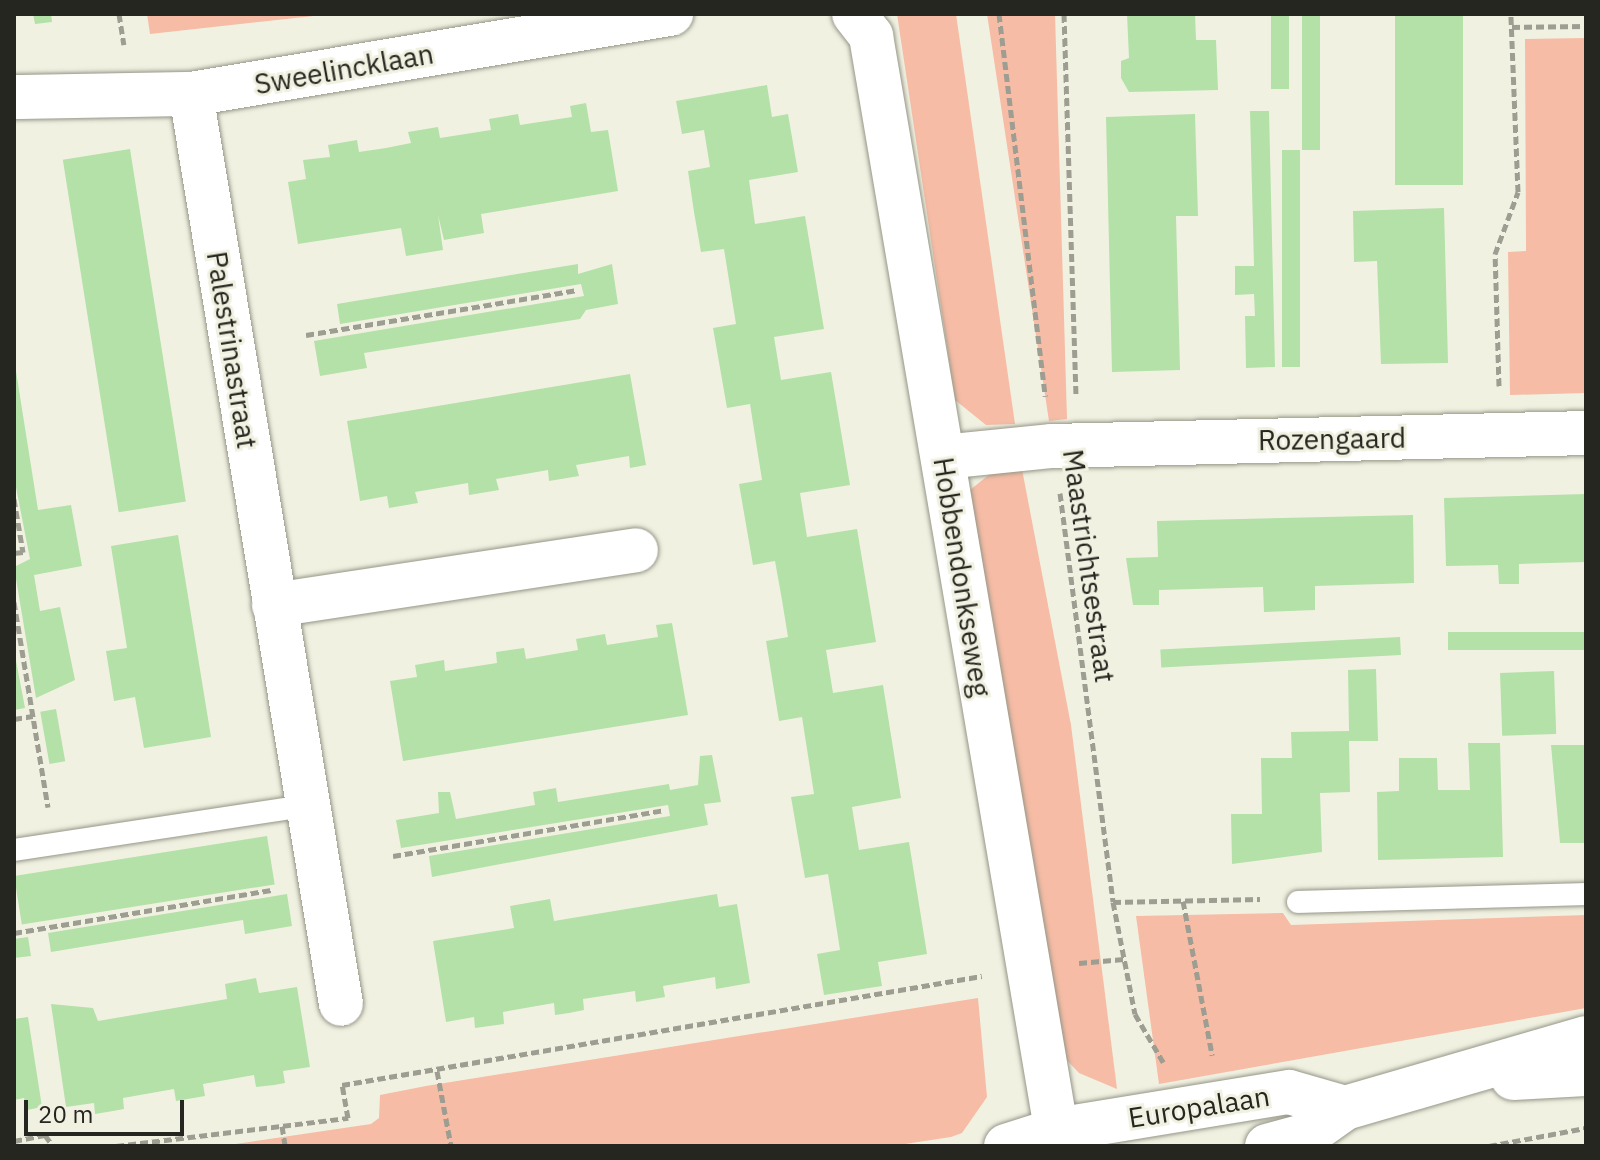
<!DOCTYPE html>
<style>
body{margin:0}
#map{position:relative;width:1600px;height:1160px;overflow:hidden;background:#f1f1e2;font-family:"IBM Plex Sans",sans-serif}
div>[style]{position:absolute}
.green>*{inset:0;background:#f6bca5}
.building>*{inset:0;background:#b3e1a8;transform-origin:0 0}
.path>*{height:5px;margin-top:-2.5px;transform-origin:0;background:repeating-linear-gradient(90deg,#9d9d92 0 8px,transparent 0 12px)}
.roads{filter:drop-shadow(0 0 2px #969688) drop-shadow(0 0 2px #969688)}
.lane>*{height:22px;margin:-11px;padding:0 11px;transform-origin:11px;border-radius:11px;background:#fff}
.street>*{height:44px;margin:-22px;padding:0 22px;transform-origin:22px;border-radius:22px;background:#fff}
.secondary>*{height:44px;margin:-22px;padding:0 22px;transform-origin:22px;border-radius:22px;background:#fff}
span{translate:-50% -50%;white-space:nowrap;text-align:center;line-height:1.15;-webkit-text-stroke:6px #f1f1e2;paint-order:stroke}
.street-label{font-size:28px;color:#262620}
.frame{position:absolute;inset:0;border:16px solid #262620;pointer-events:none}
.scale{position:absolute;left:24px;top:1100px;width:160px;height:36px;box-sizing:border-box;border:4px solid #262620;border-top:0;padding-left:10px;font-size:24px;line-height:28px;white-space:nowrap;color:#262620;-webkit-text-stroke:6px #f1f1e2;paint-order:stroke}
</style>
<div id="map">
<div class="green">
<i style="clip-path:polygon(147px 14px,332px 14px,150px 34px)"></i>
<i style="clip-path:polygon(897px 14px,956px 14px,1015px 424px,986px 425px,955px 400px)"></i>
<i style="clip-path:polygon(987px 14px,1055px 14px,1067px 419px,1049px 421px)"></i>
<i style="clip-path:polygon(1586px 38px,1586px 393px,1510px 395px,1508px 252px,1526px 251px,1525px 39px)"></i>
<i style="clip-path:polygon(1021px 464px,1071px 725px,1117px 1089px,1079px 1073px,1060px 1053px,970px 490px,996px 469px)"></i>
<i style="clip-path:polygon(1283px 913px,1291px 925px,1586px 915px,1586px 1008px,1159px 1084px,1136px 916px)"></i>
<i style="clip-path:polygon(978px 998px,987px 1097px,962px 1133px,951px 1137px,892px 1146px,222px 1146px,371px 1124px,379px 1118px,380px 1095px,426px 1086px)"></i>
</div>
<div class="building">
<i style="clip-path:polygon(33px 14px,51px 14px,52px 22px,35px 24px)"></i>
<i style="clip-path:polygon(1127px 14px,1195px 14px,1196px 40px,1216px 40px,1218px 90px,1129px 92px,1121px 78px,1121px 61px,1129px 58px)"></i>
<i style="left:1271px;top:14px;width:18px;height:75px"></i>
<i style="left:1302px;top:14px;width:18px;height:136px"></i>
<i style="left:1395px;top:14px;width:68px;height:171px"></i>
<i style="clip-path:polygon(767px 85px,772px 117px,788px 114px,798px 172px,749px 180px,755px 224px,805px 216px,824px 329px,774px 337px,781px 380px,831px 372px,850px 485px,800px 493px,807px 537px,857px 529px,876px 642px,826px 650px,833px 693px,883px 685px,901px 798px,852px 807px,859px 850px,909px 842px,927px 954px,878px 962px,882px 986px,824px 995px,817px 954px,840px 950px,828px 874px,805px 878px,791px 797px,814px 794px,802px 717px,779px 721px,766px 641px,788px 637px,782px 600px,775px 561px,753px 565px,739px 484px,762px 480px,750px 404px,727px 408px,713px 328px,736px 324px,724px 249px,701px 252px,694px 212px,688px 171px,710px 167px,704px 130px,682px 134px,676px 101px)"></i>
<i style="clip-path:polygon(586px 103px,591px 132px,608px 130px,618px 191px,481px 214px,484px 233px,444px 240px,438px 215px,443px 250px,406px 256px,401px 228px,298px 244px,288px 182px,306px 179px,303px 160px,330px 157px,328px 145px,357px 140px,359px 152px,386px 148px,411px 143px,408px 132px,438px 127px,440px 138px,491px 130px,489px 119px,518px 114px,520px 125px,572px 117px,570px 106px)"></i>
<i style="clip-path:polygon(1250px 111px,1269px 111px,1275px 367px,1246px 368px,1245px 316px,1255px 316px,1254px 294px,1235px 295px,1235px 266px,1254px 266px)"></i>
<i style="clip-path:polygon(1195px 114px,1198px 216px,1176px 216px,1180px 370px,1112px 372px,1106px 117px)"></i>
<i style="left:130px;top:149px;width:357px;height:68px;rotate:81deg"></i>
<i style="left:1282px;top:150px;width:18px;height:217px"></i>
<i style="clip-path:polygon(1444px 208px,1448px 363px,1381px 364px,1377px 261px,1354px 262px,1353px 211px)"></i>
<i style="clip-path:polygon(578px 264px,578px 274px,612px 264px,618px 304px,586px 310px,580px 319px,364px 353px,367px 368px,320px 376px,314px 341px,584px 296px,581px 284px,340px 324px,337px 304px)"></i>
<i style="clip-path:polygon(16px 371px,38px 510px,71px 505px,82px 566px,34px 575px,40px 611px,60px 607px,75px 680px,36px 698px,14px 567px,30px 559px,14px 477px)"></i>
<i style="clip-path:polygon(630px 374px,646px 465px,630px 468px,629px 456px,576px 465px,579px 476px,549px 481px,548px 470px,496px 479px,499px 490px,469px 495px,468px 483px,415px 492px,418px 503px,389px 508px,387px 496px,360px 501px,347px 421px)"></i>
<i style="clip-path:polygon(1586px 494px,1586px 562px,1519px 564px,1519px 584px,1499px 584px,1498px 565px,1446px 566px,1444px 498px)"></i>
<i style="clip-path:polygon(1413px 515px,1414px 583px,1315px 586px,1315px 610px,1264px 612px,1263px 587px,1159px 590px,1159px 605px,1133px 605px,1126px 558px,1158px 557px,1157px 521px)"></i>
<i style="clip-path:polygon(178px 535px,211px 737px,144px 748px,135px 697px,114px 701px,106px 651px,127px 648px,111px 546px)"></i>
<i style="clip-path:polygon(672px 623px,688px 715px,403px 761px,390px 681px,417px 677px,415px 665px,444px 660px,445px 671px,497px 663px,496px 652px,524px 648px,526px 659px,578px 650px,576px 639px,605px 634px,607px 645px,658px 637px,656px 625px)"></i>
<i style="left:1586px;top:632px;width:18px;height:138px;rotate:90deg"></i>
<i style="left:1400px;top:637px;width:18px;height:240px;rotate:87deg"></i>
<i style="clip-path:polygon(14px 650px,25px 708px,14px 710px)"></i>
<i style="clip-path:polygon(1376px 669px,1378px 741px,1349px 741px,1350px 792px,1320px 793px,1322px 852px,1232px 864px,1231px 814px,1262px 814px,1261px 758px,1292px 758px,1291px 732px,1349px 731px,1348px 670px)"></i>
<i style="left:1554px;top:671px;width:63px;height:54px;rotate:88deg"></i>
<i style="left:56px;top:709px;width:53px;height:16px;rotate:80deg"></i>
<i style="clip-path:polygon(1468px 743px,1500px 743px,1503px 857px,1378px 860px,1377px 792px,1399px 791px,1399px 758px,1437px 758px,1438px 790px,1470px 790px)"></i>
<i style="clip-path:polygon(1551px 745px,1586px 745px,1586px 843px,1560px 843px)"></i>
<i style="clip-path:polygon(712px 755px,721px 802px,704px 804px,708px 825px,432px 877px,429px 856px,670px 816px,668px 805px,401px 848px,396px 820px,439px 813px,438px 792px,450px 792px,456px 819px,535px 805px,533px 792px,556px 788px,558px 802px,669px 784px,670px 790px,698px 785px,700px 756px)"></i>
<i style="left:267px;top:836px;width:49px;height:256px;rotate:81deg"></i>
<i style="clip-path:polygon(287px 894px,292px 926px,245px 934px,243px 920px,51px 952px,48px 933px)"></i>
<i style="clip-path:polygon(717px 894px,719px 907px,737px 904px,750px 983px,716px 989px,715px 977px,663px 986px,665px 997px,636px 1002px,635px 991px,583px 999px,584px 1010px,569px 1013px,555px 1015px,554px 1003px,503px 1012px,504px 1024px,475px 1028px,474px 1017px,446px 1022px,433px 941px,514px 928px,510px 906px,550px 899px,554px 921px)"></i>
<i style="clip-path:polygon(28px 937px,31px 956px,14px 958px,14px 939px)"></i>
<i style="clip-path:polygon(256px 978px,259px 993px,297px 987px,310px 1067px,283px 1071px,285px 1083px,274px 1085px,256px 1087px,254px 1075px,203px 1084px,205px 1096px,176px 1101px,174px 1089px,123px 1098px,124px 1109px,113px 1111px,95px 1114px,94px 1103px,66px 1107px,51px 1004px,93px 1008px,98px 1021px,227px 999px,225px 984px)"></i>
<i style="clip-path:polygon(28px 1017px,42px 1107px,27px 1110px,24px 1098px,14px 1100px,14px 1019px)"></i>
</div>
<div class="path">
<i style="left:119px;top:14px;width:31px;rotate:81deg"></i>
<i style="left:999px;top:14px;width:385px;rotate:83.1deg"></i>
<i style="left:1064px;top:14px;width:383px;rotate:88.2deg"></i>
<i style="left:1512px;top:27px;width:74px;rotate:-0.8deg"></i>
<i style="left:306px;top:335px;width:275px;rotate:-9.4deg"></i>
<i style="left:1499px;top:386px;width:132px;rotate:-91.7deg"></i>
<i style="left:1495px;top:254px;width:66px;rotate:-69.6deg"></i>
<i style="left:1518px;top:192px;width:178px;rotate:-92.3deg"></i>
<i style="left:1060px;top:493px;width:412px;rotate:82.6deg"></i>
<i style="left:1113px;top:902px;width:114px;rotate:78.9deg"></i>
<i style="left:1135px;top:1014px;width:56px;rotate:59.7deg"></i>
<i style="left:14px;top:499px;width:54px;rotate:80.4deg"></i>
<i style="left:23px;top:552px;width:9px;rotate:174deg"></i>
<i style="left:14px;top:602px;width:208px;rotate:80.6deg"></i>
<i style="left:14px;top:719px;width:19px;rotate:-9deg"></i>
<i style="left:393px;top:856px;width:275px;rotate:-9.6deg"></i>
<i style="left:1183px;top:901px;width:157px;rotate:79.3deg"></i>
<i style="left:1113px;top:902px;width:147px;rotate:-1.2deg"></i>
<i style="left:14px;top:933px;width:261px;rotate:-9.5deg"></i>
<i style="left:1079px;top:963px;width:45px;rotate:-5.1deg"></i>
<i style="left:437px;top:1071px;width:76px;rotate:79.4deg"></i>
<i style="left:282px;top:1126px;width:20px;rotate:81deg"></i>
<i style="left:14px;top:1141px;width:32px;rotate:-11deg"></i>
<i style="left:45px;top:1135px;width:14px;rotate:54deg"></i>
<i style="left:116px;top:1146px;width:234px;rotate:-6.9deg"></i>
<i style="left:348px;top:1118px;width:34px;rotate:-100deg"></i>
<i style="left:342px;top:1085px;width:649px;rotate:-9.67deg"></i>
<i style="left:1489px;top:1146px;width:98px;rotate:-10.6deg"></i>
</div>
<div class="roads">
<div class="lane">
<i style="left:14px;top:850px;width:295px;rotate:-8.6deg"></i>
<i style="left:1298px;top:902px;width:288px;rotate:-1.6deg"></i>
</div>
<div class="street">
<i style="left:854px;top:14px;width:28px;rotate:52deg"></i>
<i style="left:871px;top:36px;width:1126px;rotate:80.39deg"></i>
<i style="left:191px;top:94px;width:922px;rotate:80.64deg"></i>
<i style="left:14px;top:97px;width:177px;rotate:-1deg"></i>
<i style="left:191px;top:94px;width:487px;rotate:-9.5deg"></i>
<i style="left:943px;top:457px;width:110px;rotate:-5.8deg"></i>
<i style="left:1052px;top:446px;width:534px;rotate:-1.39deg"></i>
<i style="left:274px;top:605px;width:366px;rotate:-8.6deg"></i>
</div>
<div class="secondary">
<i style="left:1513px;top:1078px;width:73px;rotate:-3.1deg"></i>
<i style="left:1006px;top:1146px;width:52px;rotate:-17.7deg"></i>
<i style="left:1056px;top:1130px;width:236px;rotate:-9.3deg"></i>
<i style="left:1289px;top:1092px;width:58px;rotate:15.9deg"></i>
<i style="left:1267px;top:1146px;width:41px;rotate:-15.4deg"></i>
<i style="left:1307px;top:1135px;width:47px;rotate:-35.4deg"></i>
<i style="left:1345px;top:1108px;width:251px;rotate:-16.2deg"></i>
</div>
</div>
<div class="street-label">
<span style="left:344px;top:69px;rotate:-10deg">Sweelincklaan</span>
<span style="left:232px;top:350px;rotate:81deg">Palestrinastraat</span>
<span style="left:1332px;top:439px;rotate:-1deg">Rozengaard</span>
<span style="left:1089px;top:566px;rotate:82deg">Maastrichtsestraat</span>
<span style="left:962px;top:577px;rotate:81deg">Hobbendonkseweg</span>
<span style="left:1199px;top:1107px;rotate:-9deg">Europalaan</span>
</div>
<div class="frame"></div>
<div class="scale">20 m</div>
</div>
